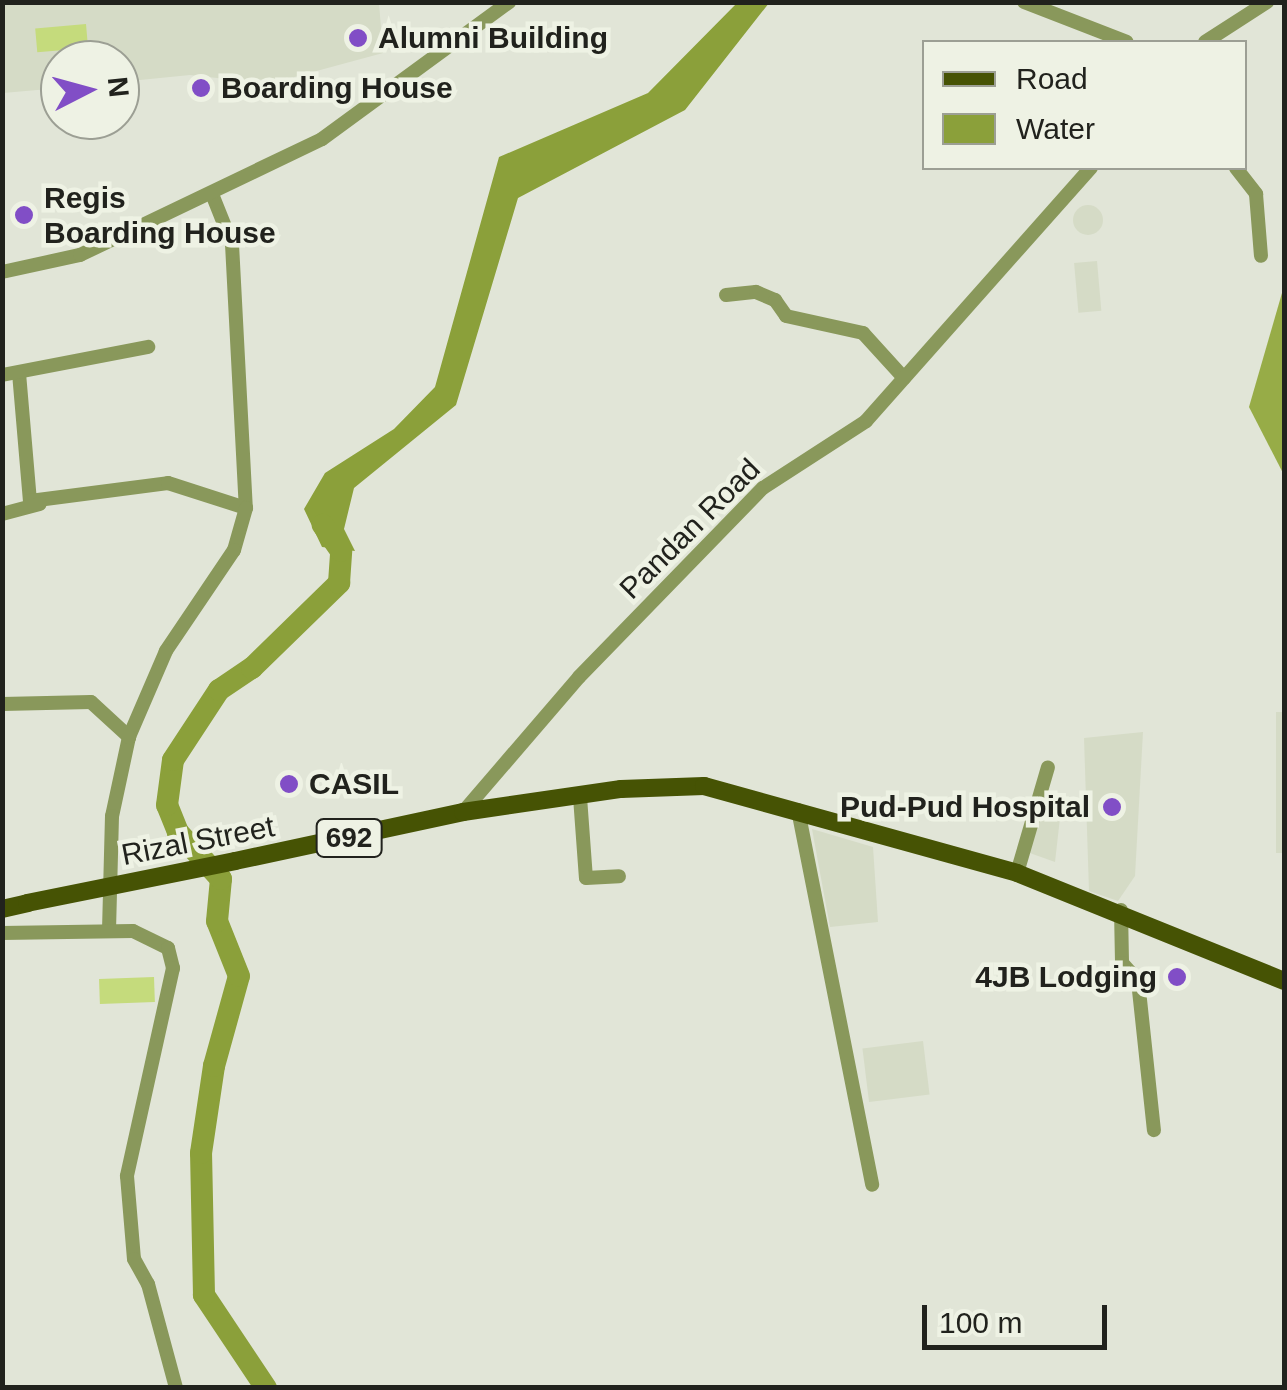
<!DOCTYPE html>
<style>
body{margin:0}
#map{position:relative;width:1287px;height:1390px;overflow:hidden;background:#e1e5d7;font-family:Helvetica,sans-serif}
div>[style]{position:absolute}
.built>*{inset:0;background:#d5dbc6;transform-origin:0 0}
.round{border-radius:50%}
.green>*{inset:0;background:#c5db7c;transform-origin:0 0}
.forest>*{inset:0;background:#97ac47}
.water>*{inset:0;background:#8ba03a}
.river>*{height:22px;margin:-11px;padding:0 11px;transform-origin:11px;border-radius:11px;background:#8ba03a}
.minor>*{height:14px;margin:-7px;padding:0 7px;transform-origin:7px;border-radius:7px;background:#89985b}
.major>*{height:18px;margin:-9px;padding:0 9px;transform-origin:9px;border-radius:9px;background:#465304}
.major-bridge>*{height:18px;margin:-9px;padding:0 9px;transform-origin:9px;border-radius:9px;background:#465304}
.dots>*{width:28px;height:28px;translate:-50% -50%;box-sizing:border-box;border:5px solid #eef2e4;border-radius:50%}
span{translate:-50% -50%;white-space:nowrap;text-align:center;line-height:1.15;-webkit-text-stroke:9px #eef2e4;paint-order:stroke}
.shield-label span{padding:2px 8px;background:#eef2e4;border:2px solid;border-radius:8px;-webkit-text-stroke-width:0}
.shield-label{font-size:28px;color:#21221d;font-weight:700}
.poi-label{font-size:30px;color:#21221d;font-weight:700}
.left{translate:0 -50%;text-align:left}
.right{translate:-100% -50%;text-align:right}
.street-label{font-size:30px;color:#21221d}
.frame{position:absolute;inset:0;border:5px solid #21221d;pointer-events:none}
.legend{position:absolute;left:922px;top:40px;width:325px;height:130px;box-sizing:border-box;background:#eef2e4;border:2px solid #9c9f94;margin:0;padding:12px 18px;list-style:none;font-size:30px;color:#21221d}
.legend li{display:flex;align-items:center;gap:20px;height:50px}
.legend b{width:50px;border:2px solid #9c9f94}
.north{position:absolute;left:40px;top:40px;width:100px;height:100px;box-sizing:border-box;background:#eef2e4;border:2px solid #9c9f94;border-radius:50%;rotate:84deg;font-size:28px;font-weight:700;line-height:40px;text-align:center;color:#21221d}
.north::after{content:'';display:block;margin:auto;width:35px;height:45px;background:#814ec6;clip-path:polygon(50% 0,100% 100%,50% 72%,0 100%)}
.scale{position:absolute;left:922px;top:1305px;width:185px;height:45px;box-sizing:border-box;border:5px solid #21221d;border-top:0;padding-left:12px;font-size:30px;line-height:35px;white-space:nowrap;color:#21221d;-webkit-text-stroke:8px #eef2e4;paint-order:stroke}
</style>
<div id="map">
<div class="built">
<i style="clip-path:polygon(3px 3px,379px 3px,383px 53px,287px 79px,235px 80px,190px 75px,120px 82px,120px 60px,60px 60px,60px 88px,3px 93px)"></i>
<i class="round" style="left:1073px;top:205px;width:30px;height:30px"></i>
<i style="left:1097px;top:261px;width:50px;height:23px;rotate:85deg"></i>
<i style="left:1284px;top:712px;width:141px;height:8px;rotate:90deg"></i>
<i style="clip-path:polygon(1143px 732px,1135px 876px,1118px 901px,1089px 891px,1084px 738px)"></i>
<i style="clip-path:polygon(1038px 810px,1060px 818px,1055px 862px,1027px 852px)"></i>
<i style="clip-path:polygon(812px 829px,873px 847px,878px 922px,830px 927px)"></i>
<i style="left:923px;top:1041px;width:54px;height:61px;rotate:83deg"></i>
</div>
<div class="green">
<i style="left:86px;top:24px;width:24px;height:51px;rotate:85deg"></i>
<i style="left:154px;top:977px;width:25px;height:55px;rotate:88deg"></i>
</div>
<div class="forest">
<i style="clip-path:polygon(1284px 286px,1284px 475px,1249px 407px)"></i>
</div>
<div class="water">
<i style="clip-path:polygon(737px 3px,769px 3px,685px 110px,518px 198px,456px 405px,354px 488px,344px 529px,355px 551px,322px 547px,304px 509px,325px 473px,394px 429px,435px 387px,499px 157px,648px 93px)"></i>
</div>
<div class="river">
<i style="left:266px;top:1388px;width:112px;rotate:-123.7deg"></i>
<i style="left:204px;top:1295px;width:142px;rotate:-91.2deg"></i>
<i style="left:201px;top:1153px;width:88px;rotate:-81.5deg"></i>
<i style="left:214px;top:1066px;width:93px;rotate:-74.5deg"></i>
<i style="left:239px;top:976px;width:59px;rotate:-111.8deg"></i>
<i style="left:217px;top:921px;width:42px;rotate:-84.6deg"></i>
<i style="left:221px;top:879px;width:64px;rotate:-132.5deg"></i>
<i style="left:178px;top:832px;width:29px;rotate:-112deg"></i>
<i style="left:167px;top:805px;width:45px;rotate:-82.4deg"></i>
<i style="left:173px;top:760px;width:84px;rotate:-56.7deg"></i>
<i style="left:219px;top:690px;width:40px;rotate:-34deg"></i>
<i style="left:252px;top:668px;width:122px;rotate:-44.3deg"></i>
<i style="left:339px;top:583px;width:32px;rotate:-86deg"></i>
<i style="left:341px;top:551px;width:32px;rotate:-125deg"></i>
</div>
<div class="minor">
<i style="left:1024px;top:2px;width:110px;rotate:21.2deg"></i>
<i style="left:1205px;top:42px;width:74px;rotate:-32.8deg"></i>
<i style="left:1236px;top:168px;width:33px;rotate:52deg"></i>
<i style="left:1256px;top:194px;width:62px;rotate:85.4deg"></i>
<i style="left:212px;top:194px;width:54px;rotate:68.2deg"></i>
<i style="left:232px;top:244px;width:264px;rotate:87deg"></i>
<i style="left:2px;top:272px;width:80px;rotate:-12.3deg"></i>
<i style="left:80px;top:255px;width:268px;rotate:-25.6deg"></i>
<i style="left:322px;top:139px;width:232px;rotate:-36.2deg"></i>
<i style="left:726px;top:295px;width:30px;rotate:-6deg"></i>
<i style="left:756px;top:292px;width:21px;rotate:23deg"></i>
<i style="left:775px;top:300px;width:19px;rotate:55deg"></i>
<i style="left:786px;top:316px;width:79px;rotate:12.4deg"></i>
<i style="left:863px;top:333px;width:61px;rotate:47.7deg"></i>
<i style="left:19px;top:373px;width:128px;rotate:85.1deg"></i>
<i style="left:30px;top:501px;width:139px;rotate:-7.4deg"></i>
<i style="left:168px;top:483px;width:82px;rotate:17.8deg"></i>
<i style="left:246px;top:508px;width:44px;rotate:105.9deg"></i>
<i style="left:234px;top:550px;width:122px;rotate:124deg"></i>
<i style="left:166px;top:651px;width:94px;rotate:113.3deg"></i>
<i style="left:129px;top:737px;width:81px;rotate:102.1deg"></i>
<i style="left:112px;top:816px;width:115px;rotate:91.5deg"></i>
<i style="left:2px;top:375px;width:149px;rotate:-10.9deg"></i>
<i style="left:2px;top:514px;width:39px;rotate:-15deg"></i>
<i style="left:2px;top:704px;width:89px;rotate:-1.3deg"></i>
<i style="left:91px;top:702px;width:52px;rotate:42.6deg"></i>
<i style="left:580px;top:797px;width:81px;rotate:85.8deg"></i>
<i style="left:586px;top:878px;width:33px;rotate:-3deg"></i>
<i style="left:798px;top:810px;width:382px;rotate:78.8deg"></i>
<i style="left:463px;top:812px;width:178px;rotate:-49.3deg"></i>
<i style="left:579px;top:677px;width:264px;rotate:-45.8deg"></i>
<i style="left:763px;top:488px;width:123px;rotate:-33deg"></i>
<i style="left:866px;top:421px;width:339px;rotate:-48.4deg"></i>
<i style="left:1017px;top:873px;width:110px;rotate:-73.7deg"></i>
<i style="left:1121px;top:910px;width:53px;rotate:88.9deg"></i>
<i style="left:1122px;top:963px;width:24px;rotate:48deg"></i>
<i style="left:1138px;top:981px;width:150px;rotate:83.9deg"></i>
<i style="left:2px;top:933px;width:131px;rotate:-0.9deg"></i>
<i style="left:133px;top:931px;width:39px;rotate:26deg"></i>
<i style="left:168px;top:948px;width:21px;rotate:76deg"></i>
<i style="left:173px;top:968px;width:213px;rotate:102.5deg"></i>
<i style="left:127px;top:1176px;width:83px;rotate:85.2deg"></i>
<i style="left:134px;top:1259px;width:29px;rotate:61deg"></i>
<i style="left:148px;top:1284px;width:108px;rotate:74.9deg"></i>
</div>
<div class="major">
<i style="left:235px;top:861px;width:233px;rotate:-12.1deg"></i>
<i style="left:463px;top:812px;width:160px;rotate:-8.3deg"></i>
<i style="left:621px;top:789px;width:83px;rotate:-2.1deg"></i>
<i style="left:704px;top:786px;width:325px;rotate:15.5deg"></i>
<i style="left:1017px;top:873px;width:288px;rotate:22deg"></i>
<i style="left:2px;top:909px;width:26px;rotate:-13deg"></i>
</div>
<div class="major-bridge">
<i style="left:27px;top:903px;width:212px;rotate:-11.4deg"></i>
</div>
<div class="dots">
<i style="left:358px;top:38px;background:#814ec6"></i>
<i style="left:201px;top:88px;background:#814ec6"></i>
<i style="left:24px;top:215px;background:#814ec6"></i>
<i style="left:289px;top:784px;background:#814ec6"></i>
<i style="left:1112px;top:807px;background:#814ec6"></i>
<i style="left:1177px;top:977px;background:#814ec6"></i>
</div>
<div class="shield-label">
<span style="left:349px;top:838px">692</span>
</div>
<div class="poi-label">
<span class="left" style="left:378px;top:38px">Alumni Building</span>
<span class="left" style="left:221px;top:88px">Boarding House</span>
<span class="left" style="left:44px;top:215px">Regis<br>Boarding House</span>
<span class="left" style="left:309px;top:784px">CASIL</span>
<span class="right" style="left:1090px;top:807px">Pud-Pud Hospital</span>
<span class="right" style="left:1157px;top:977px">4JB Lodging</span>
</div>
<div class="street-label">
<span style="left:690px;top:529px;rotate:-45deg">Pandan Road</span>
<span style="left:198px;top:841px;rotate:-11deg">Rizal Street</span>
</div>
<div class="frame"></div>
<ul class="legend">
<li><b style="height:12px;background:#465304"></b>Road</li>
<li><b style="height:28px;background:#8ba03a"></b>Water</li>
</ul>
<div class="north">N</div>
<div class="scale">100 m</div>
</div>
